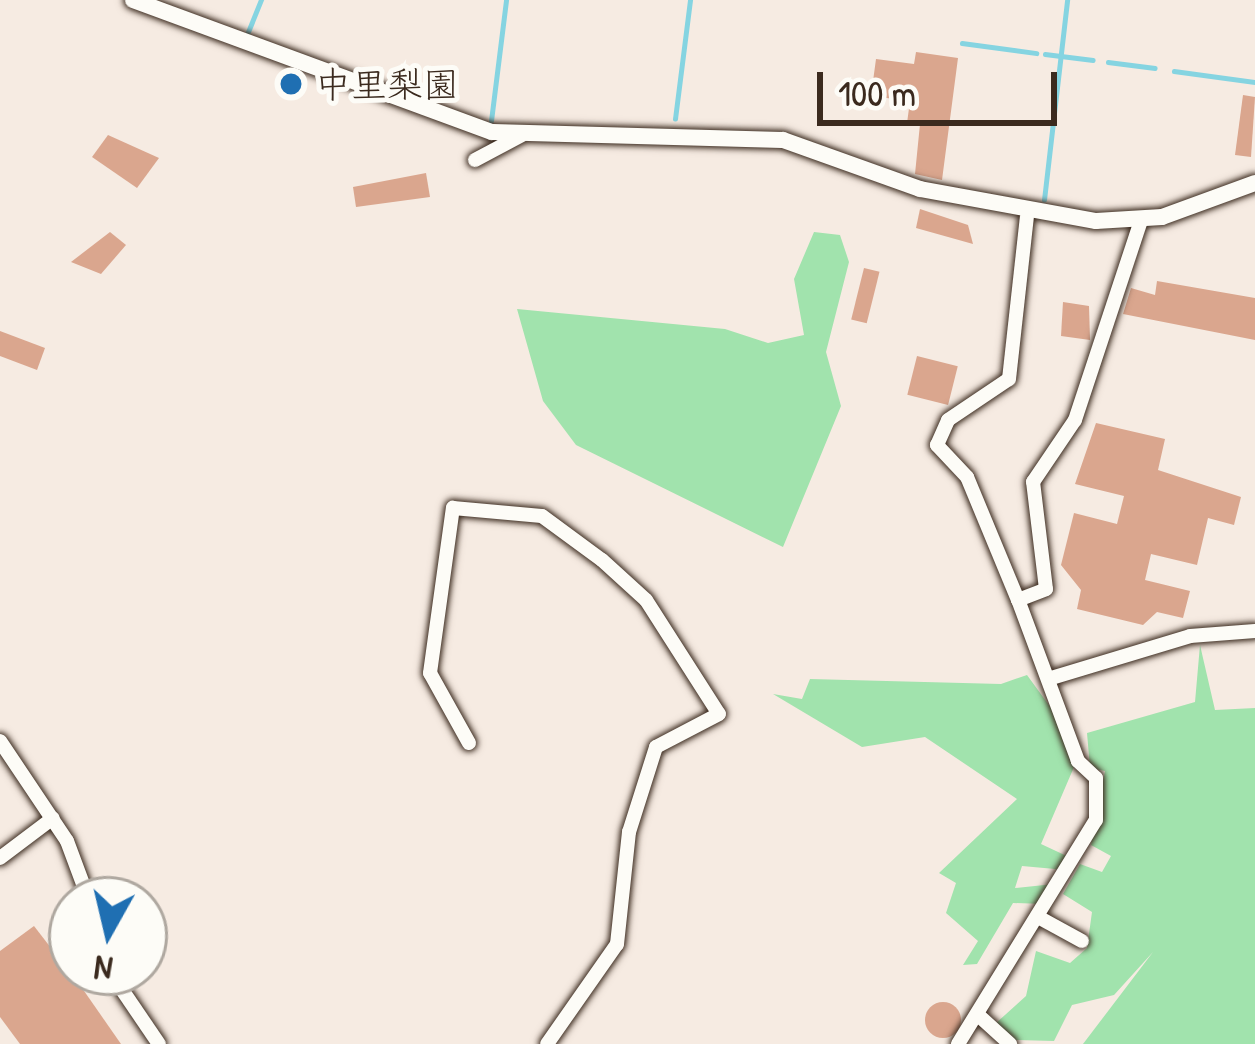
<!DOCTYPE html>
<meta charset="utf-8">
<style>
body{margin:0}
#map{position:relative;width:1255px;height:1044px;overflow:hidden;background:#f6ebe2;font-family:"Patrick Hand","Klee One",sans-serif}
div>[style]{position:absolute}
.green>*{inset:0;background:#a1e3ad}
.stream>*{height:4.5px;margin:-2.25px;padding:0 2.25px;transform-origin:2.25px;border-radius:2.25px;background:#85d4e1}
.building>*{inset:0;background:#daa68e;transform-origin:0 0}
.round{border-radius:50%}
.roads{filter:drop-shadow(0 0 3px #3b2a1e) drop-shadow(0 0 3px #3b2a1e)}
.minor>*{height:14px;margin:-7px;padding:0 7px;transform-origin:7px;border-radius:7px;background:#fdfcf7}
.tertiary>*{height:16px;margin:-8px;padding:0 8px;transform-origin:8px;border-radius:8px;background:#fdfcf7}
.dots>*{width:33px;height:33px;translate:-50% -50%;box-sizing:border-box;border:6px solid #fdfcf7;border-radius:50%}
span{translate:-50% -50%;white-space:nowrap;text-align:center;line-height:1.15;-webkit-text-stroke:10px #fdfcf7;paint-order:stroke}
.poi-label{font-size:36px;color:#3b2a1e}
.left{translate:0 -50%;text-align:left}
.north{position:absolute;left:48px;top:876px;width:120px;height:120px;box-sizing:border-box;background:#fdfcf7;border:3px solid #afa8a0;border-radius:50%;rotate:188deg;font-size:33px;font-weight:700;line-height:48px;text-align:center;color:#3b2a1e}
.north::after{content:'';display:block;margin:auto;width:42px;height:54px;background:#1f6fb2;clip-path:polygon(50% 0,100% 100%,50% 72%,0 100%)}
.scale{position:absolute;left:817px;top:72px;width:240px;height:54px;box-sizing:border-box;border:6px solid #3b2a1e;border-top:0;padding-left:15px;font-size:36px;line-height:42px;white-space:nowrap;color:#3b2a1e;-webkit-text-stroke:9px #fdfcf7;paint-order:stroke}
</style>
<div id="map">
<div class="green">
<i style="clip-path:polygon(814px 232px,840px 235px,849px 262px,826px 352px,841px 406px,783px 547px,576px 445px,543px 401px,517px 309px,725px 329px,768px 343px,804px 335px,794px 279px)"></i>
<i style="clip-path:polygon(1200px 645px,1215px 710px,1255px 708px,1255px 1044px,1083px 1044px,1153px 952px,1114px 995px,1072px 1005px,1054px 1041px,1013px 1040px,995px 1024px,1026px 996px,1036px 951px,1070px 963px,1087px 948px,1092px 912px,1063px 894px,1080px 864px,1102px 872px,1111px 856px,1091px 845px,1105px 771px,1090px 768px,1087px 733px,1195px 702px)"></i>
<i style="clip-path:polygon(1027px 675px,1059px 719px,1074px 767px,1041px 844px,1071px 858px,1066px 870px,1022px 866px,1015px 888px,1054px 884px,1044px 904px,1013px 903px,977px 964px,963px 965px,978px 941px,946px 913px,956px 883px,939px 873px,1017px 799px,925px 737px,862px 747px,773px 694px,802px 699px,810px 679px,1001px 684px)"></i>
</div>
<div class="stream">
<i style="left:248px;top:32px;width:35px;rotate:-68deg"></i>
<i style="left:962px;top:43px;width:75px;rotate:7.7deg"></i>
<i style="left:1045px;top:54px;width:48px;rotate:7.1deg"></i>
<i style="left:1108px;top:62px;width:47px;rotate:7.3deg"></i>
<i style="left:1174px;top:71px;width:82px;rotate:7.7deg"></i>
<i style="left:675px;top:119px;width:120px;rotate:-82.8deg"></i>
<i style="left:491px;top:121px;width:122px;rotate:-82.9deg"></i>
<i style="left:1044px;top:200px;width:201px;rotate:-83.4deg"></i>
</div>
<div class="building">
<i style="clip-path:polygon(916px 52px,958px 58px,942px 180px,915px 174px,920px 124px,907px 123px,910px 101px,871px 96px,876px 59px,914px 64px)"></i>
<i style="clip-path:polygon(1243px 95px,1255px 97px,1251px 157px,1235px 155px)"></i>
<i style="clip-path:polygon(108px 135px,159px 158px,137px 188px,92px 157px)"></i>
<i style="clip-path:polygon(426px 173px,430px 197px,356px 207px,353px 187px)"></i>
<i style="clip-path:polygon(920px 209px,968px 225px,973px 244px,916px 228px)"></i>
<i style="clip-path:polygon(110px 232px,126px 245px,101px 274px,71px 262px)"></i>
<i style="left:864px;top:268px;width:16px;height:53px;rotate:14deg"></i>
<i style="clip-path:polygon(1157px 281px,1255px 298px,1255px 340px,1123px 314px,1131px 288px,1155px 295px)"></i>
<i style="clip-path:polygon(1063px 302px,1089px 306px,1090px 340px,1061px 336px)"></i>
<i style="clip-path:polygon(0 331px,45px 348px,37px 370px,0 356px)"></i>
<i style="left:917px;top:356px;width:42px;height:40px;rotate:14deg"></i>
<i style="clip-path:polygon(1096px 423px,1165px 439px,1158px 470px,1241px 497px,1234px 525px,1208px 518px,1197px 565px,1151px 554px,1145px 580px,1190px 591px,1183px 618px,1157px 612px,1143px 625px,1077px 609px,1081px 590px,1061px 565px,1074px 513px,1117px 524px,1124px 496px,1075px 484px)"></i>
<i style="clip-path:polygon(34px 926px,82px 988px,121px 1044px,20px 1044px,0 1017px,0 951px)"></i>
<i class="round" style="left:925px;top:1002px;width:36px;height:36px"></i>
</div>
<div class="roads">
<div class="minor">
<i style="left:475px;top:160px;width:53px;rotate:-28deg"></i>
<i style="left:1018px;top:600px;width:133px;rotate:-112.5deg"></i>
<i style="left:967px;top:477px;width:44px;rotate:-133.2deg"></i>
<i style="left:937px;top:445px;width:27px;rotate:-66deg"></i>
<i style="left:948px;top:420px;width:73px;rotate:-33.9deg"></i>
<i style="left:1009px;top:379px;width:163px;rotate:-83.7deg"></i>
<i style="left:1048px;top:679px;width:148px;rotate:-16.8deg"></i>
<i style="left:1190px;top:636px;width:65px;rotate:-4.4deg"></i>
<i style="left:0;top:741px;width:120px;rotate:56.2deg"></i>
<i style="left:67px;top:841px;width:63px;rotate:69.6deg"></i>
<i style="left:469px;top:743px;width:80px;rotate:-119.1deg"></i>
<i style="left:430px;top:673px;width:167px;rotate:-82.1deg"></i>
<i style="left:453px;top:508px;width:89px;rotate:5.1deg"></i>
<i style="left:542px;top:516px;width:74px;rotate:36.3deg"></i>
<i style="left:602px;top:560px;width:59px;rotate:42.3deg"></i>
<i style="left:646px;top:600px;width:135px;rotate:57.4deg"></i>
<i style="left:719px;top:714px;width:71px;rotate:152.4deg"></i>
<i style="left:656px;top:747px;width:89px;rotate:107.6deg"></i>
<i style="left:629px;top:832px;width:113px;rotate:96.1deg"></i>
<i style="left:617px;top:944px;width:122px;rotate:125deg"></i>
<i style="left:0;top:858px;width:66px;rotate:-37deg"></i>
<i style="left:1038px;top:917px;width:50px;rotate:28.6deg"></i>
<i style="left:110px;top:972px;width:87px;rotate:55.8deg"></i>
<i style="left:977px;top:1014px;width:45px;rotate:42.3deg"></i>
<i style="left:958px;top:1044px;width:263px;rotate:-58.4deg"></i>
<i style="left:1096px;top:820px;width:42px;rotate:-90deg"></i>
<i style="left:1096px;top:778px;width:25px;rotate:-137deg"></i>
<i style="left:1078px;top:761px;width:172px;rotate:-110.4deg"></i>
<i style="left:1018px;top:600px;width:30px;rotate:-21deg"></i>
<i style="left:1046px;top:589px;width:108px;rotate:-96.9deg"></i>
<i style="left:1033px;top:482px;width:75px;rotate:-55.9deg"></i>
<i style="left:1075px;top:420px;width:210px;rotate:-71.7deg"></i>
</div>
<div class="tertiary">
<i style="left:133px;top:0;width:382px;rotate:20.2deg"></i>
<i style="left:492px;top:132px;width:291px;rotate:1.6deg"></i>
<i style="left:783px;top:140px;width:145px;rotate:19.7deg"></i>
<i style="left:920px;top:189px;width:179px;rotate:10.3deg"></i>
<i style="left:1096px;top:221px;width:66px;rotate:-3.5deg"></i>
<i style="left:1162px;top:217px;width:99px;rotate:-20.1deg"></i>
</div>
</div>
<div class="dots">
<i style="left:291px;top:84px;background:#1f6fb2"></i>
</div>
<div class="poi-label">
<span class="left" style="left:315px;top:84px">中里梨園</span>
</div>
<div class="north">N</div>
<div class="scale">100 m</div>
</div>
